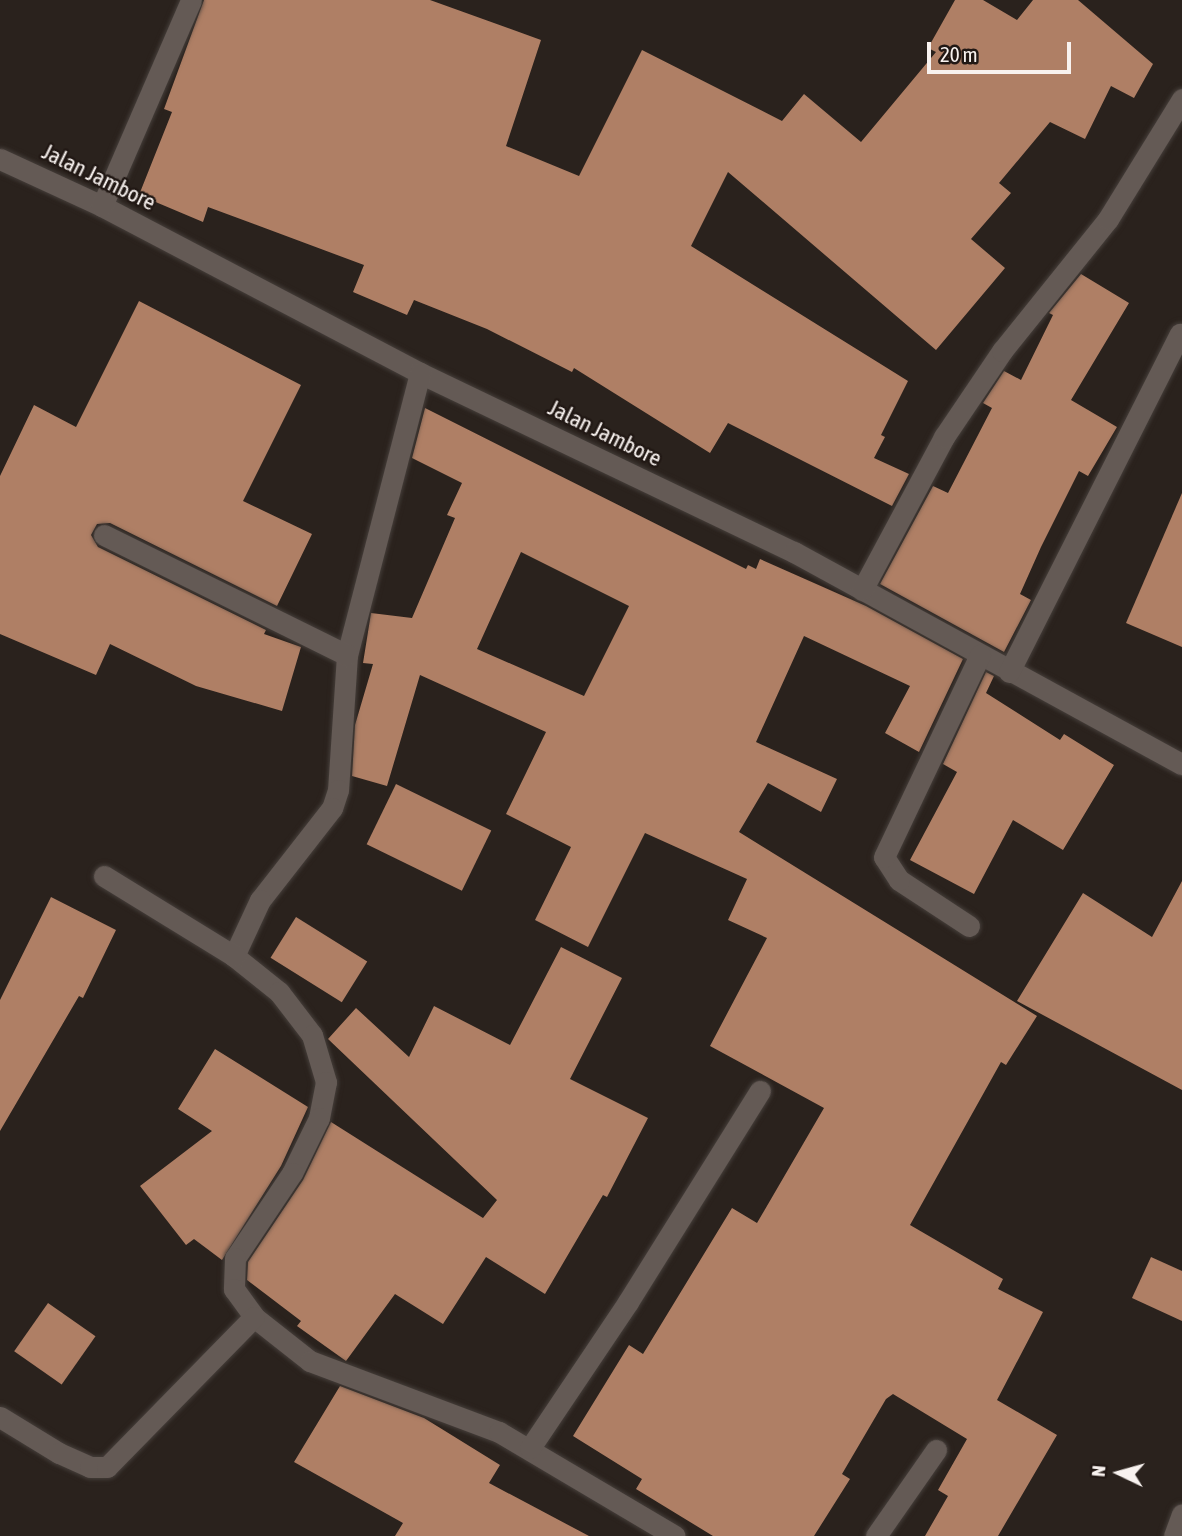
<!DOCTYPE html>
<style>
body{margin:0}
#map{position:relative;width:1182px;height:1536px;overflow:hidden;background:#2a221d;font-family:"Asap Condensed",sans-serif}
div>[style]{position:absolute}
.building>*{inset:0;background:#af7f65;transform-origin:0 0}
.roads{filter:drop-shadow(0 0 2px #453e3a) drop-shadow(0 0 2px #453e3a)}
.minor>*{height:21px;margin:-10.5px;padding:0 10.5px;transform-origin:10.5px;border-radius:10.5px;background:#645a55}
span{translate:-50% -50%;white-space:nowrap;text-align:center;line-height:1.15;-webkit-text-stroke:5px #211814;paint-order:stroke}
.street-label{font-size:23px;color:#f8f2ef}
.north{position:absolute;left:1084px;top:1438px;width:70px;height:70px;-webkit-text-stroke:5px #211814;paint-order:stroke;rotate:275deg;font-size:19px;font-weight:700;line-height:28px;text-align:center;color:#f8f2ef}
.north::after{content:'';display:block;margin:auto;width:24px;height:32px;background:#f8f2ef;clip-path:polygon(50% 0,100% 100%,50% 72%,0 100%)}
.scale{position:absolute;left:927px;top:42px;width:144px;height:32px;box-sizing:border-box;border:4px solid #f8f2ef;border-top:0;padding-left:9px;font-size:21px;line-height:24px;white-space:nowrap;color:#f8f2ef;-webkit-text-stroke:5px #211814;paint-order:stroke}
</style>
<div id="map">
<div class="building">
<i style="clip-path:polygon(204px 0,430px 0,541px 40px,506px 146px,579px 176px,642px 50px,782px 121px,804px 94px,861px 142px,936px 52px,928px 48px,955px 0,983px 0,1017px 20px,1033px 0,1078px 0,1153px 64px,1134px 98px,1111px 86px,1085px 139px,1050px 122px,999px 183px,1011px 193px,971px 239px,1005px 268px,936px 350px,728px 172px,691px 246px,908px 381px,881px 435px,885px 437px,874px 458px,909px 474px,892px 506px,728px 423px,710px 453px,574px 368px,572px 372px,487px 329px,414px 300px,407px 315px,353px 292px,364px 265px,208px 207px,203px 222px,139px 195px,172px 112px,164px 109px)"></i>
<i style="clip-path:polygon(1081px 274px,1129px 303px,1071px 400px,1117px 427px,1088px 476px,1079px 471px,1041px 547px,1020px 594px,1031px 600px,1004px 652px,880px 584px,933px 486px,948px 493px,992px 408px,983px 403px,1004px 371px,1021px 380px,1053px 315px,1049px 313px)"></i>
<i style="clip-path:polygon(139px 301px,301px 385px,243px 501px,312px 534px,277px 606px,110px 523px,97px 524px,91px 535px,98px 547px,266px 630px,264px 634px,301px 647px,282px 711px,196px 686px,110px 644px,96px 675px,0 634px,0 476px,34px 405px,76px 427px)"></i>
<i style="clip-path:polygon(evenodd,425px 408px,746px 569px,748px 565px,756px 569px,760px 559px,866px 606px,963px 659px,919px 752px,885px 733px,910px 686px,804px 636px,756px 742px,837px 779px,821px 812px,768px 783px,739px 832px,1037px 1016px,1006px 1065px,1001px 1062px,910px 1225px,1003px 1279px,998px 1289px,1043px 1312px,997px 1400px,1057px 1435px,998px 1536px,925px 1536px,948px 1496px,938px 1490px,967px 1439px,893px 1394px,886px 1399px,842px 1474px,850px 1479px,814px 1536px,713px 1536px,636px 1489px,642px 1479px,573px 1436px,629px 1345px,643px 1354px,732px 1208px,757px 1223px,824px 1108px,710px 1046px,767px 938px,728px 920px,747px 879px,645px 833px,588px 947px,535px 920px,571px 847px,506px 814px,546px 732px,420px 675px,387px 786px,352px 776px,355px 725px,373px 664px,363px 663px,371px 613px,412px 618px,455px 518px,447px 515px,462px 483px,412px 458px,425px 408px,521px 552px,629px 606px,584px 696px,477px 649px,521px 552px)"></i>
<i style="clip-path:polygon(1182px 493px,1182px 647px,1126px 623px)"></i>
<i style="clip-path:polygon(986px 672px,994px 676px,986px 693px,1060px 740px,1064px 734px,1114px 765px,1063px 850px,1013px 820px,974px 894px,910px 860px,957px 772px,943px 764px)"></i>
<i style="left:396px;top:784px;width:106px;height:67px;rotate:26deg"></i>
<i style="clip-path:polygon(1182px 881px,1182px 1090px,1017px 1001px,1083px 893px,1152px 937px)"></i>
<i style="clip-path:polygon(51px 897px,116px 930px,83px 998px,79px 996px,0 1131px,0 1000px)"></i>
<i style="left:296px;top:917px;width:84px;height:48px;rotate:32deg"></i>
<i style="clip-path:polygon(561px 947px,622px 978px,570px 1079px,648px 1118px,607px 1197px,603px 1195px,545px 1294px,486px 1257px,443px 1324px,395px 1294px,346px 1361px,297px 1326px,301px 1321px,247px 1280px,248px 1262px,303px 1180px,331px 1122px,483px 1218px,497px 1200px,328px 1039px,356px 1008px,409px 1057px,434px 1006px,510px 1045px)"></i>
<i style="clip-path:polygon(215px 1049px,308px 1107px,281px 1166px,222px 1260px,194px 1239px,186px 1245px,140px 1186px,212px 1131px,178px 1109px)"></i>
<i style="clip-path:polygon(1151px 1257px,1182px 1271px,1182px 1321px,1132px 1298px)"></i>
<i style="left:48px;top:1303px;width:58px;height:59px;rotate:35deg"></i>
<i style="clip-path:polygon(340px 1386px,424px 1418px,500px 1465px,489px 1483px,589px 1536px,395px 1536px,403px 1523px,294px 1462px)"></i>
</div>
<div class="roads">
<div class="minor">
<i style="left:0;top:159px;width:112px;rotate:24.7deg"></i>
<i style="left:102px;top:206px;width:359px;rotate:27.7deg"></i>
<i style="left:420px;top:373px;width:415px;rotate:25.6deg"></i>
<i style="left:794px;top:552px;width:442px;rotate:28.7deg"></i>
<i style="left:102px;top:206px;width:224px;rotate:-66.6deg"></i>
<i style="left:420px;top:373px;width:291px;rotate:104.5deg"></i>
<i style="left:347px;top:655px;width:135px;rotate:93.8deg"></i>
<i style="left:338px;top:790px;width:19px;rotate:108deg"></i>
<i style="left:332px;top:808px;width:117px;rotate:128deg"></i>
<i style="left:260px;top:900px;width:62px;rotate:114.9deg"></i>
<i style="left:234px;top:956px;width:58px;rotate:38.7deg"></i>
<i style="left:279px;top:992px;width:54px;rotate:52.5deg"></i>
<i style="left:312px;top:1035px;width:49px;rotate:73.4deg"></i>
<i style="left:326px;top:1082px;width:37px;rotate:101deg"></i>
<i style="left:319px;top:1118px;width:61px;rotate:116.1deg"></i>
<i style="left:292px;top:1173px;width:102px;rotate:123.8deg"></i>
<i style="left:235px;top:1258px;width:31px;rotate:92deg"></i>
<i style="left:234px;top:1289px;width:34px;rotate:54deg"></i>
<i style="left:254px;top:1317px;width:71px;rotate:38.2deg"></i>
<i style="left:310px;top:1361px;width:202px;rotate:20.6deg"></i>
<i style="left:499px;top:1432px;width:204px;rotate:30.6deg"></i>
<i style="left:104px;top:535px;width:271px;rotate:26.3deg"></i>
<i style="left:862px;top:590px;width:174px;rotate:-61.8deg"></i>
<i style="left:944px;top:437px;width:104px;rotate:-56deg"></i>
<i style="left:1002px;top:351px;width:169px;rotate:-51.2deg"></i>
<i style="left:1108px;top:219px;width:141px;rotate:-58.3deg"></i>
<i style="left:1009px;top:672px;width:379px;rotate:-63.2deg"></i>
<i style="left:104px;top:876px;width:153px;rotate:31.6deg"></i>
<i style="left:969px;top:926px;width:84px;rotate:-146.7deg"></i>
<i style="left:899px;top:880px;width:27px;rotate:-123deg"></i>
<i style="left:884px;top:857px;width:224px;rotate:-64.6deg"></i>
<i style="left:0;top:1417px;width:69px;rotate:31.4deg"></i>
<i style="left:59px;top:1453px;width:34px;rotate:24deg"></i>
<i style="left:90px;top:1467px;width:17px"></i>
<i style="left:107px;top:1467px;width:210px;rotate:-45.6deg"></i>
<i style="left:530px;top:1448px;width:176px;rotate:-56.1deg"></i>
<i style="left:628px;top:1302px;width:249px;rotate:-58deg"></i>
<i style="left:876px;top:1536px;width:105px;rotate:-55.1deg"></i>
<i style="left:1174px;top:1536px;width:23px;rotate:-70deg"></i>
</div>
</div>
<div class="street-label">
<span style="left:99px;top:177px;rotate:26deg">Jalan Jambore</span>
<span style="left:605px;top:433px;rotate:26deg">Jalan Jambore</span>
</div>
<div class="north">N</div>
<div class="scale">20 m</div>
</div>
